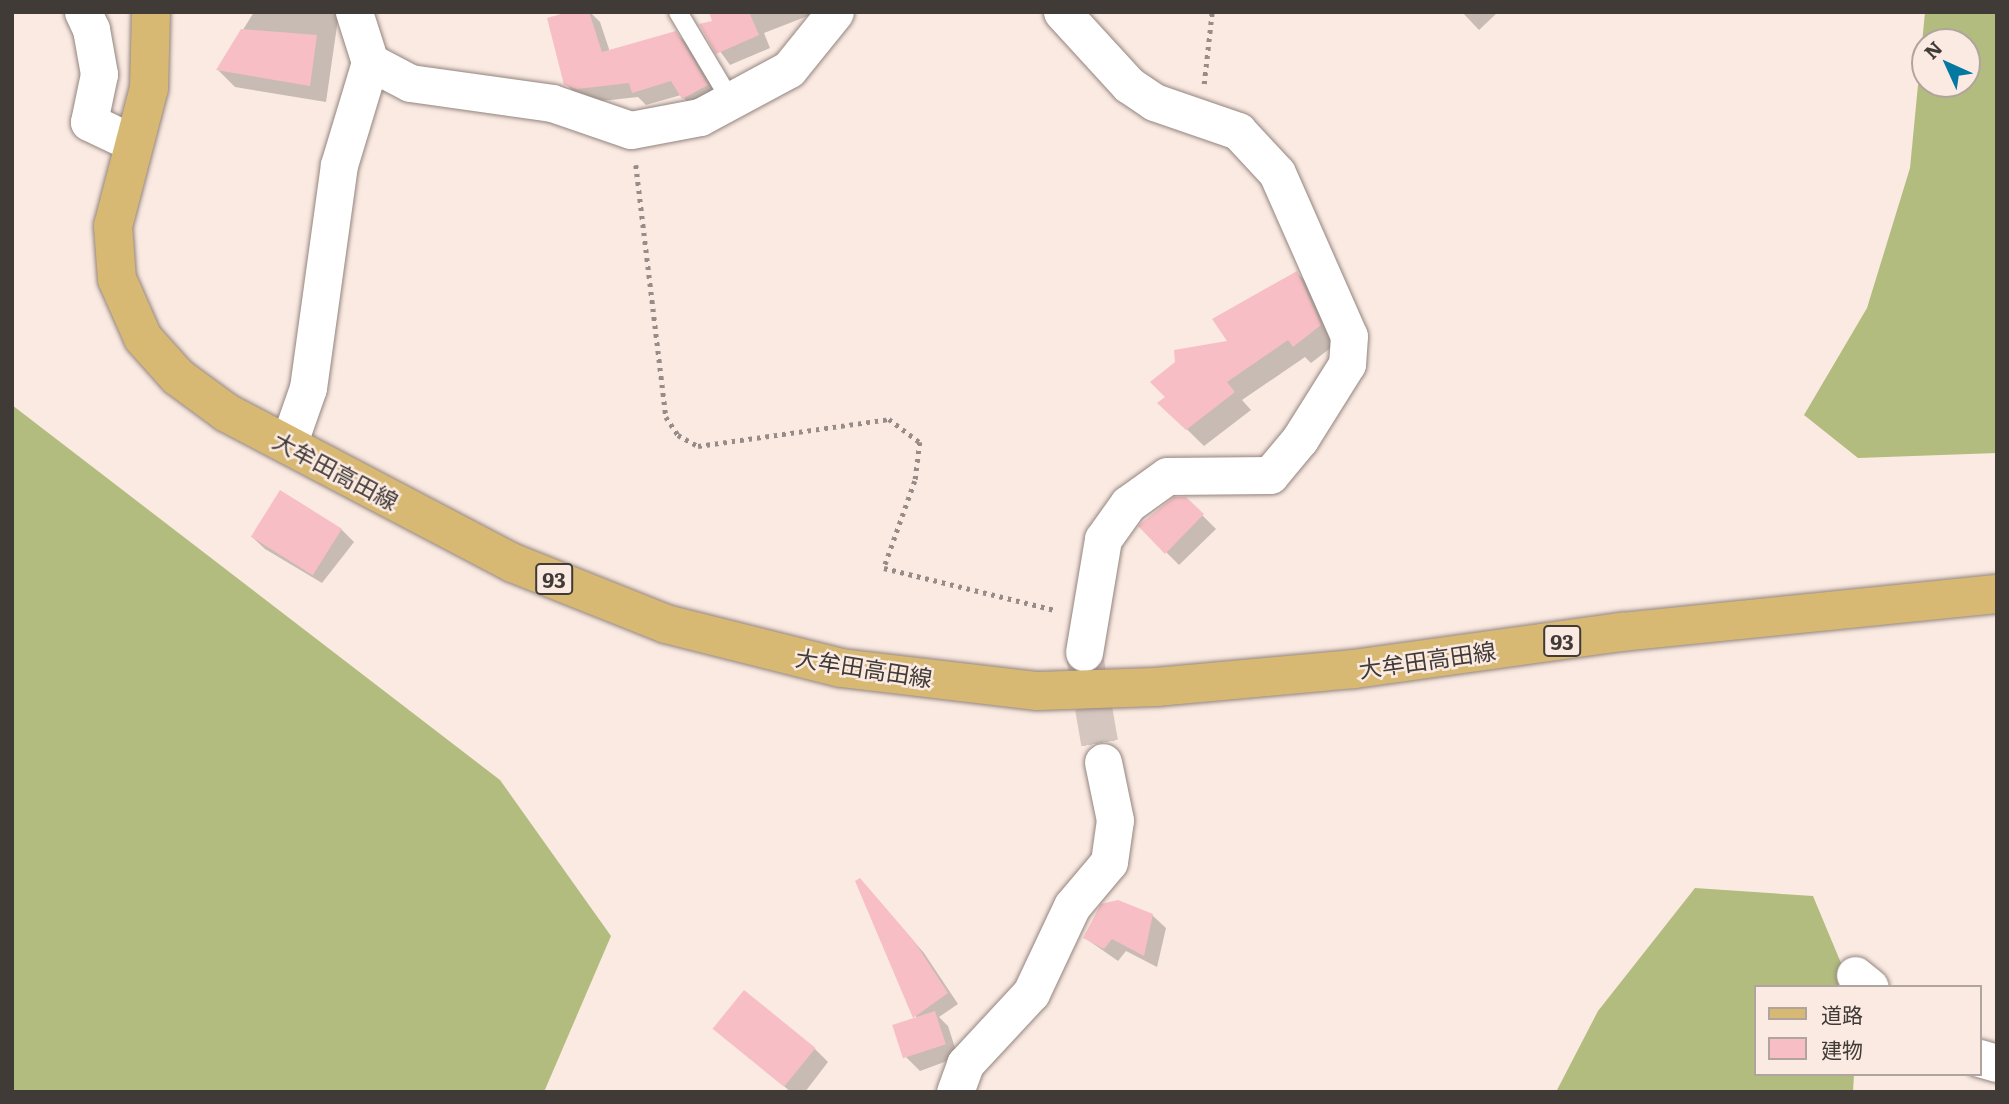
<!DOCTYPE html>
<meta charset="utf-8">
<style>
body{margin:0}
#map{position:relative;width:2009px;height:1104px;overflow:hidden;background:#faeae2;font-family:Literata,"Noto Sans JP",serif}
div>[style]{position:absolute}
.forest>*{inset:0;background:#b2bc7e}
.shadow>*{inset:0;background:#0003}
.building>*{inset:0;background:#f8bec5;transform-origin:0 0}
.minor-tunnel>*{height:37px;margin-top:-18.5px;transform-origin:0;background:repeating-linear-gradient(90deg,#d5c7c0 0 37px,transparent 0 55px)}
.path>*{height:4.5px;margin-top:-2.25px;transform-origin:0;background:repeating-linear-gradient(90deg,#978c87 0 3.5px,transparent 0 8.5px)}
.roads{filter:drop-shadow(0 0 2px #93847e) drop-shadow(0 0 2px #93847e)}
.service>*{height:18px;margin:-9px;padding:0 9px;transform-origin:9px;border-radius:9px;background:#fff}
.minor>*{height:37px;margin:-18.5px;padding:0 18.5px;transform-origin:18.5px;border-radius:18.5px;background:#fff}
.primary>*{height:38px;margin:-19px;padding:0 19px;transform-origin:19px;border-radius:19px;background:#d8b973}
span{translate:-50% -50%;white-space:nowrap;text-align:center;line-height:1.15;-webkit-text-stroke:5px #faeae2;paint-order:stroke}
.shield-label span{padding:2px 5px;background:#faeae2;border:2px solid;border-radius:5px;-webkit-text-stroke-width:0}
.shield-label{font-size:21px;color:#413b38;font-weight:700}
.street-label{font-size:23px;color:#413b38}
.frame{position:absolute;inset:0;border:14px solid #413b38;pointer-events:none}
.legend{position:absolute;left:1754px;top:985px;width:228px;height:91px;box-sizing:border-box;background:#faeae2;border:2px solid #b0a49e;margin:0;padding:9px 12px;list-style:none;font-size:21px;color:#413b38}
.legend li{display:flex;align-items:center;gap:14px;height:35px}
.legend b{width:35px;border:2px solid #b0a49e}
.north{position:absolute;left:1911px;top:28px;width:70px;height:70px;box-sizing:border-box;background:#faeae2;border:2px solid #b0a49e;border-radius:50%;rotate:315deg;font-size:19px;font-weight:700;line-height:28px;text-align:center;color:#413b38}
.north::after{content:'';display:block;margin:auto;width:24px;height:32px;background:#0379a2;clip-path:polygon(50% 0,100% 100%,50% 72%,0 100%)}
</style>
<div id="map">
<div class="forest">
<i style="clip-path:polygon(evenodd,1925px 12px,1997px 12px,1997px 453px,1858px 458px,1804px 415px,1867px 308px,1910px 168px,1925px 12px,1925px 42px,1967px 42px,1967px 84px,1925px 84px,1925px 42px)"></i>
<i style="clip-path:polygon(12px 405px,500px 780px,611px 936px,544px 1092px,12px 1092px)"></i>
<i style="clip-path:polygon(1695px 888px,1813px 896px,1851px 987px,1755px 987px,1755px 1074px,1854px 1074px,1853px 1092px,1556px 1092px,1598px 1011px)"></i>
</div>
<div class="shadow">
<i style="clip-path:polygon(254px 12px,339px 12px,326px 102px,235px 87px,218px 70px)"></i>
<i style="clip-path:polygon(574px 12px,590px 12px,600px 22px,610px 52px,676px 33px,689px 46px,720px 99px,696px 111px,681px 95px,646px 105px,638px 97px,592px 102px,580px 98px,566px 84px)"></i>
<i style="clip-path:polygon(711px 12px,818px 12px,764px 33px,770px 48px,730px 65px,701px 25px,714px 22px)"></i>
<i style="clip-path:polygon(1462px 12px,1498px 12px,1479px 30px)"></i>
<i style="clip-path:polygon(1297px 273px,1314px 290px,1337px 343px,1311px 363px,1305px 357px,1242px 400px,1251px 410px,1204px 446px,1160px 403px,1230px 342px)"></i>
<i style="clip-path:polygon(1186px 499px,1216px 529px,1179px 565px,1140px 526px)"></i>
<i style="clip-path:polygon(341px 529px,354px 542px,322px 583px,265px 549px,251px 536px)"></i>
<i style="clip-path:polygon(870px 891px,924px 953px,958px 1004px,939px 1017px,948px 1026px,958px 1057px,920px 1071px,906px 1057px,917px 1019px)"></i>
<i style="clip-path:polygon(1152px 915px,1166px 928px,1157px 967px,1126px 951px,1118px 961px,1085px 938px)"></i>
<i style="clip-path:polygon(715px 1029px,815px 1049px,828px 1062px,805px 1092px,791px 1092px)"></i>
</div>
<div class="building">
<i style="clip-path:polygon(568px 12px,589px 12px,602px 52px,676px 31px,708px 85px,682px 99px,671px 81px,632px 93px,629px 83px,577px 89px,564px 85px,547px 18px)"></i>
<i style="clip-path:polygon(709px 12px,749px 12px,759px 35px,716px 54px,699px 24px,712px 21px)"></i>
<i style="clip-path:polygon(241px 29px,317px 35px,310px 86px,216px 70px)"></i>
<i style="clip-path:polygon(1297px 271px,1321px 325px,1293px 347px,1288px 340px,1227px 382px,1235px 392px,1186px 430px,1157px 403px,1165px 397px,1150px 382px,1175px 362px,1174px 350px,1227px 341px,1212px 319px)"></i>
<i style="left:280px;top:490px;width:73px;height:55px;rotate:32deg"></i>
<i style="clip-path:polygon(1174px 497px,1186px 497px,1204px 514px,1165px 554px,1138px 526px)"></i>
<i style="clip-path:polygon(860px 878px,914px 941px,948px 993px,913px 1018px,855px 881px)"></i>
<i style="clip-path:polygon(1118px 900px,1153px 914px,1144px 956px,1112px 939px,1104px 949px,1083px 938px,1101px 904px)"></i>
<i style="left:744px;top:990px;width:92px;height:50px;rotate:39deg"></i>
<i style="left:935px;top:1011px;width:35px;height:45px;rotate:72deg"></i>
</div>
<div class="minor-tunnel">
<i style="left:1084px;top:652px;width:112px;rotate:80.2deg"></i>
</div>
<div class="path">
<i style="left:1204px;top:84px;width:72px;rotate:-83.7deg"></i>
<i style="left:636px;top:165px;width:254px;rotate:83.2deg"></i>
<i style="left:666px;top:417px;width:22px;rotate:56deg"></i>
<i style="left:678px;top:435px;width:23px;rotate:29deg"></i>
<i style="left:698px;top:446px;width:193px;rotate:-8deg"></i>
<i style="left:889px;top:419px;width:39px;rotate:37deg"></i>
<i style="left:920px;top:442px;width:39px;rotate:97deg"></i>
<i style="left:915px;top:481px;width:92px;rotate:109.6deg"></i>
<i style="left:884px;top:568px;width:176px;rotate:13.8deg"></i>
</div>
<div class="roads">
<div class="service">
<i style="left:678px;top:12px;width:104px;rotate:59.2deg"></i>
</div>
<div class="minor">
<i style="left:83px;top:12px;width:19px;rotate:65deg"></i>
<i style="left:91px;top:29px;width:46px;rotate:79.9deg"></i>
<i style="left:99px;top:74px;width:49px;rotate:101.8deg"></i>
<i style="left:89px;top:122px;width:49px;rotate:25.5deg"></i>
<i style="left:354px;top:12px;width:52px;rotate:72.3deg"></i>
<i style="left:370px;top:62px;width:45px;rotate:27.7deg"></i>
<i style="left:410px;top:83px;width:143px;rotate:8deg"></i>
<i style="left:552px;top:103px;width:83px;rotate:18.9deg"></i>
<i style="left:631px;top:130px;width:70px;rotate:-10.7deg"></i>
<i style="left:700px;top:117px;width:101px;rotate:-28.3deg"></i>
<i style="left:789px;top:69px;width:73px;rotate:-51.1deg"></i>
<i style="left:1062px;top:12px;width:99px;rotate:47.5deg"></i>
<i style="left:1129px;top:85px;width:30px;rotate:34deg"></i>
<i style="left:1154px;top:102px;width:89px;rotate:19deg"></i>
<i style="left:1238px;top:131px;width:57px;rotate:47.1deg"></i>
<i style="left:1277px;top:173px;width:178px;rotate:66.2deg"></i>
<i style="left:1349px;top:336px;width:28px;rotate:94deg"></i>
<i style="left:1347px;top:364px;width:89px;rotate:122.1deg"></i>
<i style="left:1300px;top:439px;width:47px;rotate:129.8deg"></i>
<i style="left:1270px;top:475px;width:103px;rotate:179.4deg"></i>
<i style="left:1167px;top:476px;width:48px;rotate:144.3deg"></i>
<i style="left:1128px;top:504px;width:43px;rotate:125.5deg"></i>
<i style="left:1103px;top:539px;width:115px;rotate:99.5deg"></i>
<i style="left:288px;top:445px;width:60px;rotate:-70.7deg"></i>
<i style="left:308px;top:388px;width:225px;rotate:-82.1deg"></i>
<i style="left:339px;top:165px;width:108px;rotate:-73.2deg"></i>
<i style="left:1855px;top:975px;width:19px;rotate:39deg"></i>
<i style="left:1979px;top:1058px;width:19px;rotate:16deg"></i>
<i style="left:955px;top:1092px;width:30px;rotate:-70deg"></i>
<i style="left:965px;top:1064px;width:97px;rotate:-47.1deg"></i>
<i style="left:1031px;top:993px;width:96px;rotate:-64.8deg"></i>
<i style="left:1072px;top:906px;width:57px;rotate:-49.9deg"></i>
<i style="left:1109px;top:862px;width:42px;rotate:-81.9deg"></i>
<i style="left:1115px;top:820px;width:59px;rotate:-101.7deg"></i>
</div>
<div class="primary">
<i style="left:151px;top:12px;width:76px;rotate:91.5deg"></i>
<i style="left:149px;top:88px;width:143px;rotate:104.6deg"></i>
<i style="left:113px;top:226px;width:53px;rotate:85.7deg"></i>
<i style="left:117px;top:279px;width:64px;rotate:66.2deg"></i>
<i style="left:143px;top:338px;width:52px;rotate:48.1deg"></i>
<i style="left:178px;top:377px;width:61px;rotate:36.3deg"></i>
<i style="left:227px;top:413px;width:323px;rotate:27.7deg"></i>
<i style="left:513px;top:563px;width:165px;rotate:21.7deg"></i>
<i style="left:666px;top:624px;width:180px;rotate:14.1deg"></i>
<i style="left:841px;top:668px;width:198px;rotate:6.7deg"></i>
<i style="left:1038px;top:691px;width:118px;rotate:-1.9deg"></i>
<i style="left:1156px;top:687px;width:199px;rotate:-5.2deg"></i>
<i style="left:1354px;top:669px;width:271px;rotate:-7.9deg"></i>
<i style="left:1622px;top:632px;width:377px;rotate:-5.8deg"></i>
</div>
</div>
<div class="shield-label">
<span style="left:554px;top:579px">93</span>
<span style="left:1562px;top:641px">93</span>
</div>
<div class="street-label">
<span style="left:336px;top:470px;rotate:28deg">大牟田高田線</span>
<span style="left:1427px;top:659px;rotate:-8deg">大牟田高田線</span>
<span style="left:864px;top:667px;rotate:9deg">大牟田高田線</span>
</div>
<div class="frame"></div>
<ul class="legend">
<li><b style="height:9px;background:#d8b973"></b>道路</li>
<li><b style="height:19px;background:#f8bec5"></b>建物</li>
</ul>
<div class="north">N</div>
</div>
